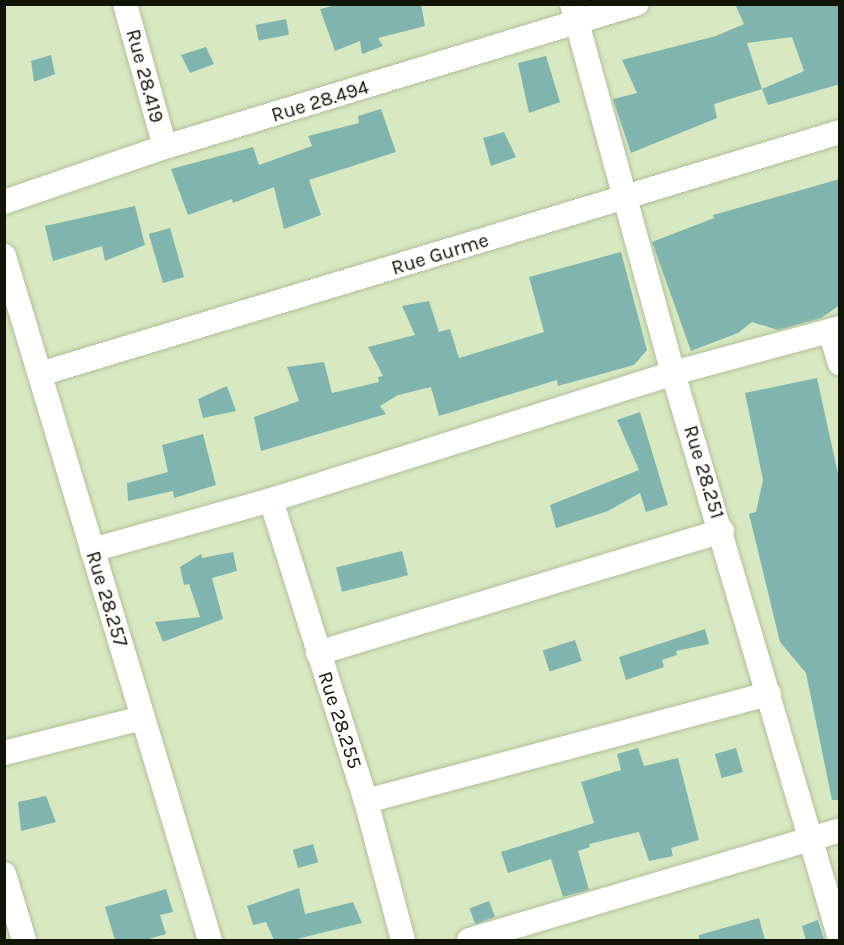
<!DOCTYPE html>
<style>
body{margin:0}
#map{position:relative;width:844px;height:945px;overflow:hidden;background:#d8e9c1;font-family:Karla,sans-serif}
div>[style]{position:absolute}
.building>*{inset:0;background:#80b5af;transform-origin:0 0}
.roads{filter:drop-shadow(0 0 2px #afc099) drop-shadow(0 0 2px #afc099)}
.minor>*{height:24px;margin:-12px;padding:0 12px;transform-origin:12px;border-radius:12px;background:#fff}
span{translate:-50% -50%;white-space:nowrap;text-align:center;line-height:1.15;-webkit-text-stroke:4.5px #fff;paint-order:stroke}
.street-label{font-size:20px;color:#101507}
.frame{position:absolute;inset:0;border:6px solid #101507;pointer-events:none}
</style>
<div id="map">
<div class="building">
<i style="clip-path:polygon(341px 4px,421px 4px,425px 26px,378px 38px,383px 46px,362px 54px,360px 41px,335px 51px,320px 9px)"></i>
<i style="clip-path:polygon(evenodd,735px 4px,840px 4px,840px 84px,768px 105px,762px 89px,714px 104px,717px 118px,631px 153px,613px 99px,637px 93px,622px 60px,716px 36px,744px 24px,735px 4px,792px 37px,804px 71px,762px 89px,747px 43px,792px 37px)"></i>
<i style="left:286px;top:19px;width:16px;height:31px;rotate:79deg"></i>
<i style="clip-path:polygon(206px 47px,214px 64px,190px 73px,181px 55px)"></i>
<i style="clip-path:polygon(51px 55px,55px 74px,34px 82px,31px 61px)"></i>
<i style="clip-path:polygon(546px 56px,560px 102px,529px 113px,518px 63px)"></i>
<i style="clip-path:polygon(381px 109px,396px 152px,309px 180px,321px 215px,284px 229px,274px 187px,233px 203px,232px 199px,188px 215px,171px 169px,253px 147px,259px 165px,312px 146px,308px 136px,359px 123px,358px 116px)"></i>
<i style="clip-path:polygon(504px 132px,516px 157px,491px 166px,483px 138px)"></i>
<i style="clip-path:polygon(840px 179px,840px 305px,821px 318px,778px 330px,752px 322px,738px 333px,691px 351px,652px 242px,714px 218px,713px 215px)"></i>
<i style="clip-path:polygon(135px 206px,145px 245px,105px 261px,102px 246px,53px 261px,45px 226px)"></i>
<i style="left:170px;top:228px;width:51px;height:22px;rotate:74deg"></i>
<i style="clip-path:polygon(621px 252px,647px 350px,634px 365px,558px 386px,557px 380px,439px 416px,431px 387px,398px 395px,380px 406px,386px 414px,261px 451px,254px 417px,299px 401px,287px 367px,324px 362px,332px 393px,379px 382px,378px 377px,383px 376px,368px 347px,415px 335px,402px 306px,429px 301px,439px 332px,450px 329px,459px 358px,544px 332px,529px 277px)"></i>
<i style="clip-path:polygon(817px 378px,840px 483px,840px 800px,832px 800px,806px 673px,780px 642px,749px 514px,756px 512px,763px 480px,745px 393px)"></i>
<i style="clip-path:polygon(227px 386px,236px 411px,203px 418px,198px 399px)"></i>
<i style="clip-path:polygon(640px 412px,668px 505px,646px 512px,640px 493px,608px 511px,556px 528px,550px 505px,639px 470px,617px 420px)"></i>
<i style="clip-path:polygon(203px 434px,216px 485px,174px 498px,173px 491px,128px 501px,127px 483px,168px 472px,162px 445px)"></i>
<i style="left:402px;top:551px;width:25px;height:68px;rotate:76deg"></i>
<i style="clip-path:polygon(233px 552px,237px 571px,212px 578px,223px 619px,163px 642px,155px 622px,200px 617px,189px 584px,184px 585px,180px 567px,201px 554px,202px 558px)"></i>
<i style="clip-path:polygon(705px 629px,709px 644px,676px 651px,677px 655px,662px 660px,664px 667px,626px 680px,619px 657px)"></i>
<i style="left:575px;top:640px;width:22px;height:34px;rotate:72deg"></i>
<i style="clip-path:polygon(638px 748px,644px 766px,678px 758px,699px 840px,671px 848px,673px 856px,649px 861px,639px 832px,589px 844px,590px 847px,578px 851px,589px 890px,563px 897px,551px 859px,508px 873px,501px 852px,594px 823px,581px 782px,621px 770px,617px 754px)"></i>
<i style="left:736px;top:748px;width:25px;height:22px;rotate:74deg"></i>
<i style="clip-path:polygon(46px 796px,56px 822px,21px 831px,18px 802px)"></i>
<i style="left:313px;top:844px;width:19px;height:21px;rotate:74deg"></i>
<i style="clip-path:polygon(299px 888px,305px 914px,353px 902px,362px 923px,293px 940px,274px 940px,266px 922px,253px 925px,247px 906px)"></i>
<i style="clip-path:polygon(166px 889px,173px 912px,160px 915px,166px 934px,145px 940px,115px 940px,105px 907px)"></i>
<i style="left:489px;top:901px;width:17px;height:21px;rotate:69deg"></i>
<i style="clip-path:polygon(759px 918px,765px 940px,699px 940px,699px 935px)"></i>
<i style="clip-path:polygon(818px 920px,824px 940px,806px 940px,802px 926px)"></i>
</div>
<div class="roads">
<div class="minor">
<i style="left:125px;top:4px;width:148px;rotate:74.4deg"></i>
<i style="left:572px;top:4px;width:383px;rotate:74.7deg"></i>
<i style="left:673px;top:373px;width:590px;rotate:73.56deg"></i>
<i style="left:4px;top:202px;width:170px;rotate:-18.9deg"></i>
<i style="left:165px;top:147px;width:493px;rotate:-16.9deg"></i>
<i style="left:4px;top:256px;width:714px;rotate:73.24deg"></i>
<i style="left:830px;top:331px;width:34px;rotate:73deg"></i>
<i style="left:40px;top:374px;width:836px;rotate:-16.83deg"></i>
<i style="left:271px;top:500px;width:316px;rotate:72.5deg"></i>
<i style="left:366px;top:801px;width:144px;rotate:75.1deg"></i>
<i style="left:92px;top:550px;width:186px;rotate:-15.6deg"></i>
<i style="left:271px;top:500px;width:422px;rotate:-17.5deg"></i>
<i style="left:673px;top:373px;width:173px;rotate:-15.1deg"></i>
<i style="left:318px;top:653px;width:422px;rotate:-16.8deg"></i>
<i style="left:4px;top:753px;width:142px;rotate:-14.2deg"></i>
<i style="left:366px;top:801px;width:417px;rotate:-14.9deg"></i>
<i style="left:4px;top:874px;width:69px;rotate:73.1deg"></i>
<i style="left:469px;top:940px;width:387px;rotate:-16.5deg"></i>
</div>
</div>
<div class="street-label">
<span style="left:145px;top:76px;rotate:75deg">Rue 28.419</span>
<span style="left:320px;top:101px;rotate:-17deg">Rue 28.494</span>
<span style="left:440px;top:254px;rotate:-17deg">Rue Gurme</span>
<span style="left:704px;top:472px;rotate:73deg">Rue 28.251</span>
<span style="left:107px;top:599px;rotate:73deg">Rue 28.257</span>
<span style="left:340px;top:720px;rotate:72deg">Rue 28.255</span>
</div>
<div class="frame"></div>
</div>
